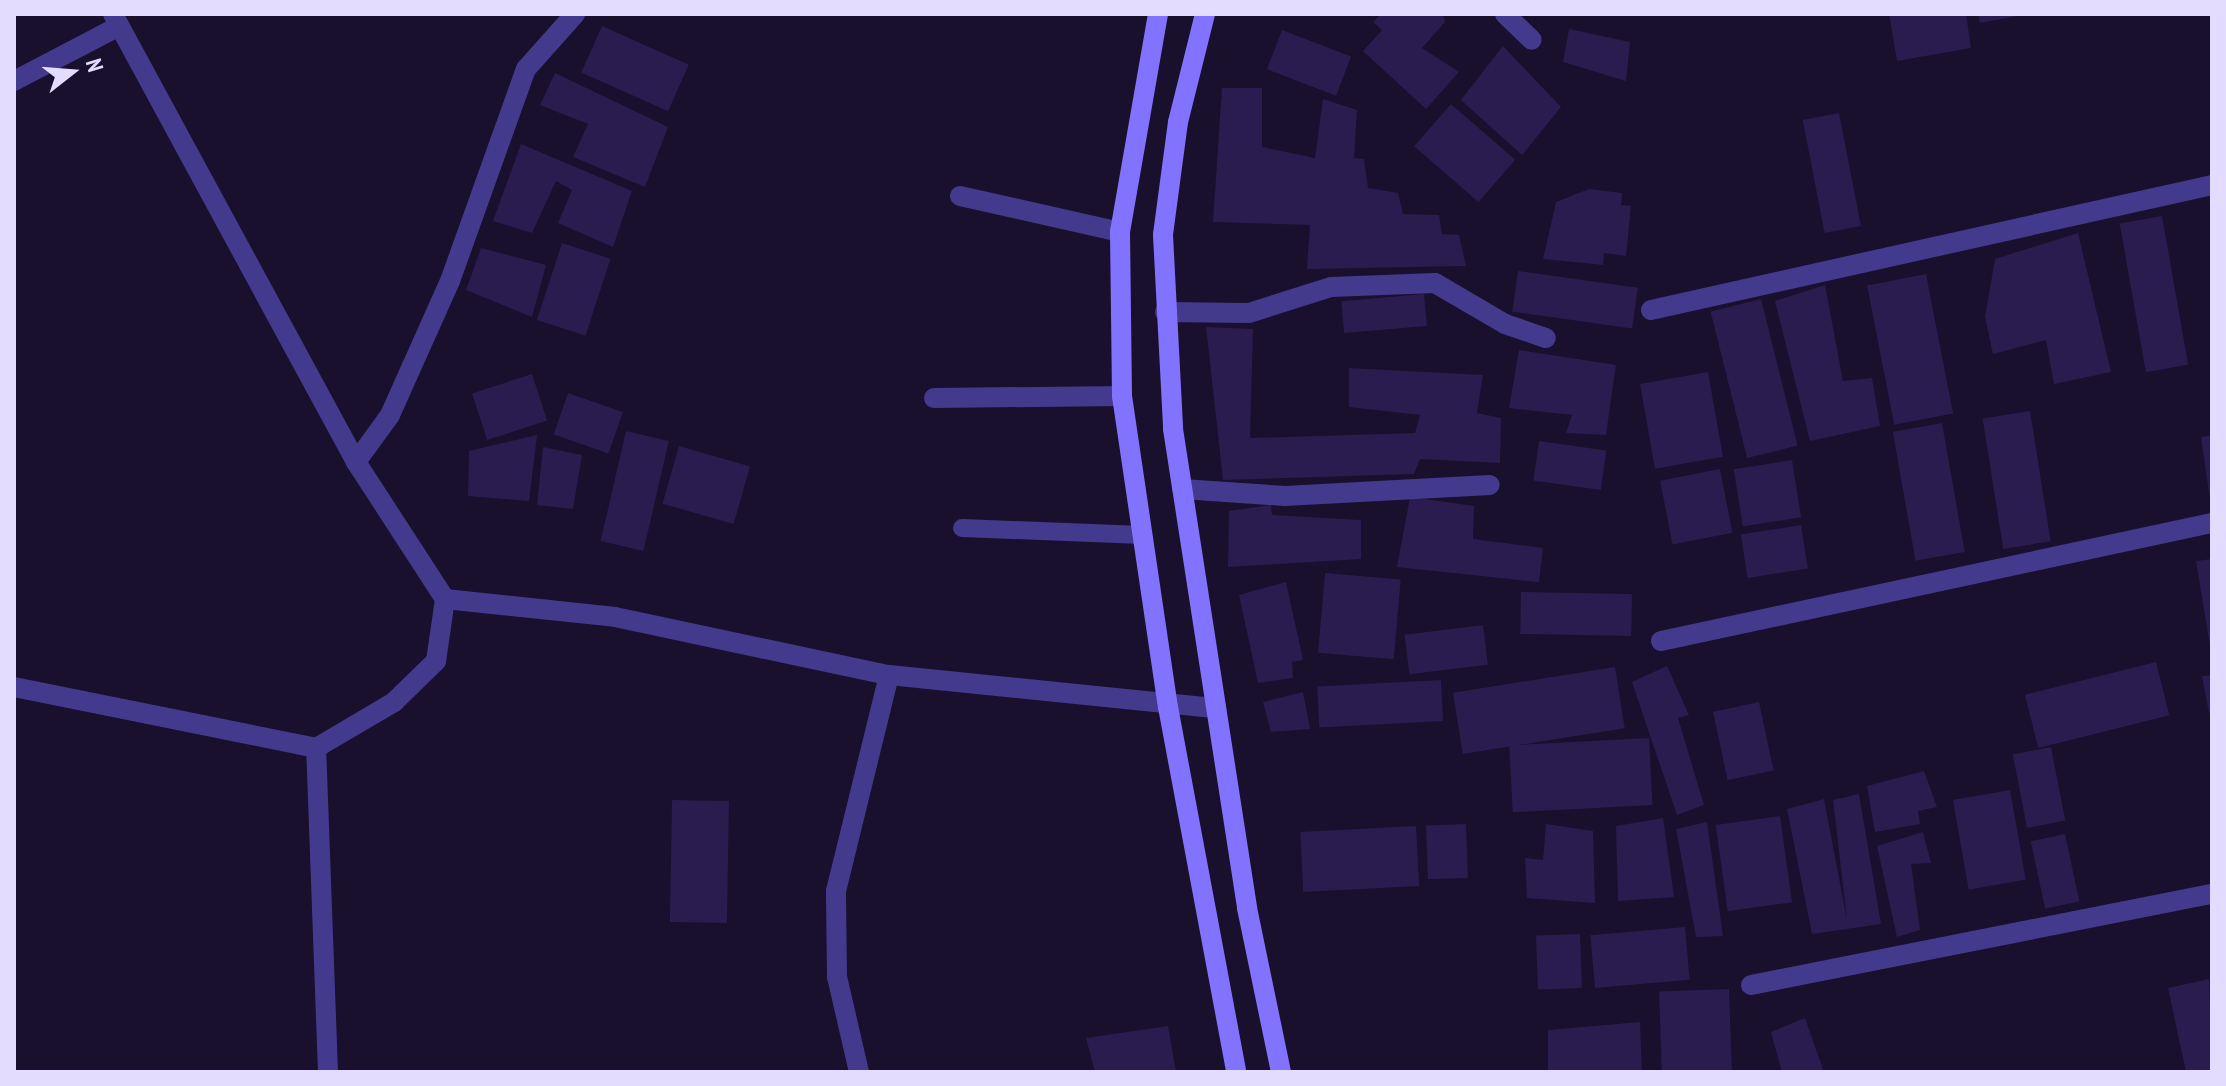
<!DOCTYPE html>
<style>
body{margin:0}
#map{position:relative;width:2226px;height:1086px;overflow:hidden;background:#18102c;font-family:"PT Sans Narrow",sans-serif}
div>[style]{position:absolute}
.building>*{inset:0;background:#2a1c4e;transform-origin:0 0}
.service>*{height:18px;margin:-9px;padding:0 9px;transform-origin:9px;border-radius:9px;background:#443a8d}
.minor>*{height:20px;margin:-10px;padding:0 10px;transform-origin:10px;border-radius:10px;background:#443a8d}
.secondary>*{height:20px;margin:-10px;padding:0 10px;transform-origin:10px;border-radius:10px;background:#8273ff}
span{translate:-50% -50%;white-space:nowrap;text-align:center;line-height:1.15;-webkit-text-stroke:8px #18102c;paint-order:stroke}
.frame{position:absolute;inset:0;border:16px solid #e3dcff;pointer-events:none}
.north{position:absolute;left:32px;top:32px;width:80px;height:80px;-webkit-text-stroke:6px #18102c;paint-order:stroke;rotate:73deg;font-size:22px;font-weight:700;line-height:32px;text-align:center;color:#e3dcff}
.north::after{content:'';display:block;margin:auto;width:28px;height:36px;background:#e3dcff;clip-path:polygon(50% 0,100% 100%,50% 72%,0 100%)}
</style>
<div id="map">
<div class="building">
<i style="clip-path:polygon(1381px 14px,1443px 14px,1445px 22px,1422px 48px,1459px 72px,1426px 109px,1363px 51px,1382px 30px,1373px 22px)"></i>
<i style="clip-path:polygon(1889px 14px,1966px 14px,1971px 48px,1897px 61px)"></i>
<i style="clip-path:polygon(1978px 14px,2022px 14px,2022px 15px,1980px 23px)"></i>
<i style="left:602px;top:26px;width:95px;height:51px;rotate:24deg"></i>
<i style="clip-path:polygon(1569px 29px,1630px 42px,1626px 81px,1563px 62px)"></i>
<i style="left:1282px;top:30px;width:74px;height:42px;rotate:21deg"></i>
<i style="clip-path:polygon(1503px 46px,1561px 107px,1522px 155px,1461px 100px)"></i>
<i style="clip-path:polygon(555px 73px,668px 127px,645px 187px,573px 157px,588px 124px,540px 105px)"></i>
<i style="clip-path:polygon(1222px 88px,1262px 88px,1262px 147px,1315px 158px,1323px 99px,1357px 110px,1354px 158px,1364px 159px,1368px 188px,1398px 193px,1403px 214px,1439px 215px,1442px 234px,1459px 235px,1466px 266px,1307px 269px,1310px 225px,1213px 222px)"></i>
<i style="left:1451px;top:104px;width:85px;height:56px;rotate:41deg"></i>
<i style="left:1839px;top:113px;width:115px;height:37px;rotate:79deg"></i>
<i style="clip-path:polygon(521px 144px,632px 191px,613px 247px,558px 223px,572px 190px,556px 181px,532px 233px,493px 221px)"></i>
<i style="clip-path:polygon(1589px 189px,1622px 193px,1621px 205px,1631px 206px,1626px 256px,1604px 253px,1603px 265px,1543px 259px,1556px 202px)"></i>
<i style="left:2162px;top:216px;width:151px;height:43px;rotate:80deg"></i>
<i style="clip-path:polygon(2078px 233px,2111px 372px,2054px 384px,2046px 340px,1993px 354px,1985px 317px,1995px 259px)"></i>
<i style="left:562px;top:243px;width:51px;height:81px;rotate:18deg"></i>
<i style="clip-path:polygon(481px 248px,546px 265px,532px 317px,466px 290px)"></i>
<i style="left:1518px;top:271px;width:121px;height:41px;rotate:8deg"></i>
<i style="left:1926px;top:274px;width:142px;height:60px;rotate:79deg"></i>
<i style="clip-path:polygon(1825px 285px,1843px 381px,1872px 378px,1880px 426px,1810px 441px,1775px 301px)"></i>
<i style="left:1424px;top:294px;width:32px;height:83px;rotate:85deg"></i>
<i style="left:1761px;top:299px;width:151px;height:52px;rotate:76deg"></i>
<i style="clip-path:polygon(1206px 327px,1253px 329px,1250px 438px,1415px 433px,1420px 415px,1349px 407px,1349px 368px,1483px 375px,1477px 413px,1501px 418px,1500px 463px,1420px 459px,1414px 474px,1223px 480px)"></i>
<i style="clip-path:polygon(1519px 350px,1616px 365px,1606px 435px,1566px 433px,1572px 415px,1509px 408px)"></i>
<i style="left:1708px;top:372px;width:86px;height:69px;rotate:80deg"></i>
<i style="left:532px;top:374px;width:49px;height:63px;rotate:72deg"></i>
<i style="left:568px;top:393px;width:58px;height:44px;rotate:19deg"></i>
<i style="left:2030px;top:411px;width:132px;height:48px;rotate:81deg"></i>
<i style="left:1942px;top:423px;width:131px;height:50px;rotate:80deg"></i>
<i style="left:626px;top:431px;width:44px;height:113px;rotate:13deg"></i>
<i style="clip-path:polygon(537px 435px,529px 501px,468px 496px,469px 451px)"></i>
<i style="clip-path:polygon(2212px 435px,2212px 492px,2209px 493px,2201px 437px)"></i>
<i style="left:1539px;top:441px;width:68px;height:40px;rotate:8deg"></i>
<i style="left:679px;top:446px;width:74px;height:60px;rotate:16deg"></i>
<i style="clip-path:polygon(543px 447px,582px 455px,573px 509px,537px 505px)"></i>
<i style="left:1792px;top:460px;width:58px;height:59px;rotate:81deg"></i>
<i style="left:1720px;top:469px;width:65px;height:61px;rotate:79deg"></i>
<i style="clip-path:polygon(1410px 497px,1474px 506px,1473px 539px,1543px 548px,1539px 582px,1397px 567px)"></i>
<i style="clip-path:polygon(1271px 505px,1272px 515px,1361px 520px,1361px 559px,1228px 567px,1229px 511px)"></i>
<i style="left:1801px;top:525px;width:44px;height:61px;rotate:81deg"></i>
<i style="clip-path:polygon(2212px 559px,2212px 646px,2210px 646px,2196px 561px)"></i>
<i style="left:1325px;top:573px;width:76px;height:80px;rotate:5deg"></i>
<i style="clip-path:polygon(1286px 582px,1303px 660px,1292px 662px,1293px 678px,1258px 683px,1239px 595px)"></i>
<i style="left:1521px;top:592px;width:111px;height:42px;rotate:1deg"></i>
<i style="left:1483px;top:625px;width:40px;height:79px;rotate:83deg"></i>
<i style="left:2156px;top:662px;width:55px;height:135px;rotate:76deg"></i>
<i style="clip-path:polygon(1667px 666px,1689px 715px,1678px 718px,1704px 805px,1677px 815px,1632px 682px)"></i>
<i style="left:1615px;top:667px;width:62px;height:164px;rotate:81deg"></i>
<i style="clip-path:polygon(2212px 675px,2212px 712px,2209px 713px,2202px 676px)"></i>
<i style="left:1441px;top:680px;width:41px;height:124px;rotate:87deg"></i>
<i style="clip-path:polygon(1303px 692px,1310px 729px,1271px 732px,1263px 702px)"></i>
<i style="left:1759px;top:702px;width:70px;height:47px;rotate:78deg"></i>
<i style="left:1649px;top:738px;width:67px;height:140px;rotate:87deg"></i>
<i style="left:2051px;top:747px;width:75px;height:39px;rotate:79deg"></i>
<i style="clip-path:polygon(1924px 771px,1937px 807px,1918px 811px,1920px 824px,1875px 832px,1867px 786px)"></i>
<i style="left:2010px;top:790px;width:91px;height:58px;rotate:80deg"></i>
<i style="clip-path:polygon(1859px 794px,1881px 924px,1812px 934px,1787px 809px,1824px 799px,1847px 920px,1833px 800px)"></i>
<i style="left:729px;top:801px;width:122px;height:57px;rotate:91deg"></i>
<i style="left:1780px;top:816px;width:87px;height:65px;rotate:82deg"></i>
<i style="clip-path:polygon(1663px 818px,1674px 897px,1618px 901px,1616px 826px)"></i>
<i style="clip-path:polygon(1707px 822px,1723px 936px,1696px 937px,1676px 829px)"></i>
<i style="left:1466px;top:824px;width:54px;height:40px;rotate:88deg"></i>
<i style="clip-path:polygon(1546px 824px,1593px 831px,1595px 903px,1527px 898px,1525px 858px,1543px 860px)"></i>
<i style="left:1416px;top:826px;width:60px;height:116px;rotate:87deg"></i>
<i style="clip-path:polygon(1923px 832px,1931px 863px,1911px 864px,1920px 930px,1897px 937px,1877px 846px)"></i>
<i style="left:2065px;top:834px;width:69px;height:35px;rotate:78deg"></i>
<i style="left:1685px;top:927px;width:53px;height:95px;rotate:85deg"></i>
<i style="left:1580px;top:934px;width:54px;height:44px;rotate:88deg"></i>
<i style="clip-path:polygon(2209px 979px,2212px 1071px,2186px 1072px,2168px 988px)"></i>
<i style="left:1729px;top:989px;width:83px;height:70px;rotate:88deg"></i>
<i style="clip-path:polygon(1805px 1018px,1824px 1072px,1782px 1072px,1771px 1032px)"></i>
<i style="clip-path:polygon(1640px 1022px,1642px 1072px,1548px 1072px,1548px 1030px)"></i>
<i style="clip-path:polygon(1168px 1026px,1176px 1072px,1095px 1072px,1086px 1038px)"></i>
</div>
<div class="service">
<i style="left:962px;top:528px;width:180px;rotate:2.2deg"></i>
</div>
<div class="minor">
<i style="left:113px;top:14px;width:510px;rotate:61.52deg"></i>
<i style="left:356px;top:462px;width:163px;rotate:57deg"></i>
<i style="left:445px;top:599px;width:171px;rotate:6deg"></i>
<i style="left:615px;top:617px;width:280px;rotate:12deg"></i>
<i style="left:889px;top:675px;width:329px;rotate:5.8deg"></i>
<i style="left:1505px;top:14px;width:37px;rotate:44deg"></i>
<i style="left:14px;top:81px;width:119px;rotate:-27.6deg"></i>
<i style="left:960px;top:196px;width:164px;rotate:12.7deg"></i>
<i style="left:1651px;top:310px;width:575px;rotate:-12.56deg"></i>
<i style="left:1165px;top:312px;width:84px;rotate:0.7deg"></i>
<i style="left:1249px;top:313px;width:86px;rotate:-17.6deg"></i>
<i style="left:1331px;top:287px;width:104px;rotate:-2.2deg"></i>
<i style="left:1435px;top:283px;width:81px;rotate:30.4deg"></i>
<i style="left:1505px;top:324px;width:43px;rotate:18.9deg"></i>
<i style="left:934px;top:398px;width:188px;rotate:-0.6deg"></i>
<i style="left:356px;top:462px;width:58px;rotate:-54.1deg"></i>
<i style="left:390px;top:415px;width:147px;rotate:-65.9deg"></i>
<i style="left:450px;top:281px;width:225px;rotate:-70.3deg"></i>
<i style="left:526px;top:69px;width:74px;rotate:-48.3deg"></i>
<i style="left:1182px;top:489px;width:103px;rotate:3.9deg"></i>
<i style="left:1285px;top:496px;width:205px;rotate:-3.1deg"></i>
<i style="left:1661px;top:641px;width:563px;rotate:-12.09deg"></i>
<i style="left:14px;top:687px;width:308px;rotate:11.4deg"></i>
<i style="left:1751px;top:985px;width:470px;rotate:-11.2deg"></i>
<i style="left:328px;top:1072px;width:324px;rotate:-92.1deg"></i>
<i style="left:316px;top:748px;width:91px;rotate:-30.5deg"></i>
<i style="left:394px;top:702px;width:59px;rotate:-44.3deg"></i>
<i style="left:436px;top:661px;width:63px;rotate:-81.7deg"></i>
<i style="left:859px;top:1072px;width:98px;rotate:-103deg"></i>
<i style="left:837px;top:977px;width:86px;rotate:-90.7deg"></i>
<i style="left:836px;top:891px;width:222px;rotate:-76.2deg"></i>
</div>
<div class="secondary">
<i style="left:1158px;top:14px;width:221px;rotate:99.9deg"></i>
<i style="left:1120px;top:232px;width:164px;rotate:89.3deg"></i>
<i style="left:1122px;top:396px;width:314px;rotate:81.6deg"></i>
<i style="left:1168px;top:707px;width:371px;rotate:79.4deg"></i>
<i style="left:1205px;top:14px;width:111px;rotate:104deg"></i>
<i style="left:1178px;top:122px;width:114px;rotate:97.6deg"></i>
<i style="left:1163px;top:235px;width:194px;rotate:87deg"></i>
<i style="left:1173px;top:429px;width:485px;rotate:81.2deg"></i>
<i style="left:1247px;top:908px;width:167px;rotate:78.3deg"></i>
</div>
<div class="frame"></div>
<div class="north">N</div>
</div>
